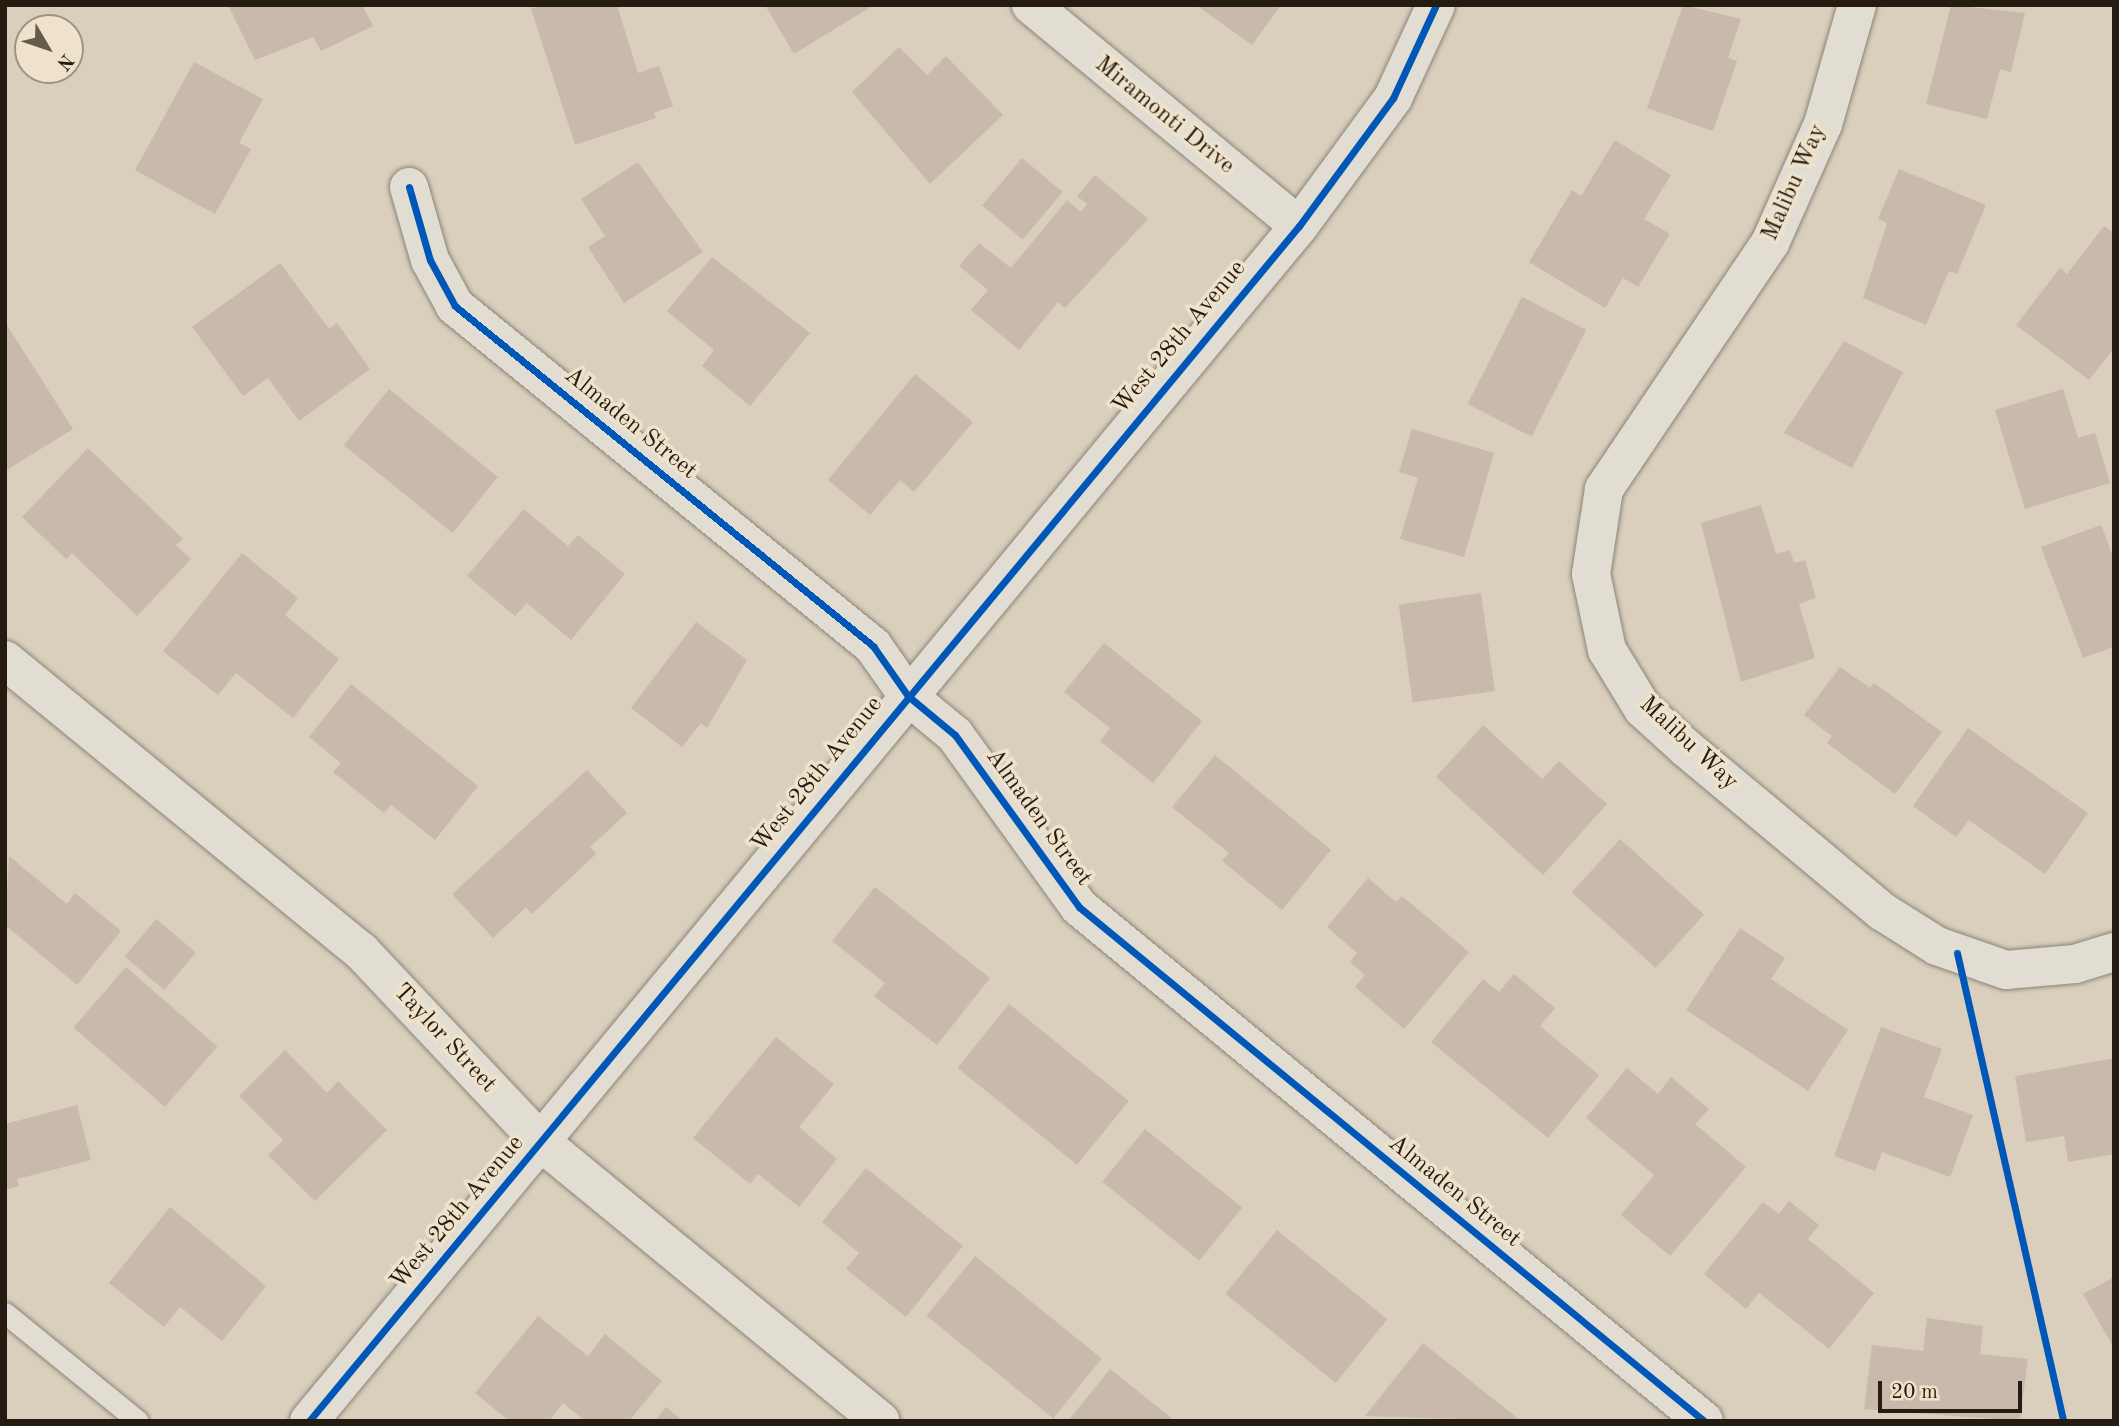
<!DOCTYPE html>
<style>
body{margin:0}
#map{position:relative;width:2119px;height:1426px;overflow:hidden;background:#d9cfbc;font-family:"Old Standard TT",serif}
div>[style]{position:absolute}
.building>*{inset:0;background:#c8b9ac;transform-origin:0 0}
.roads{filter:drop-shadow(0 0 2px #8b8579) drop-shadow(0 0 2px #8b8579)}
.service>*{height:21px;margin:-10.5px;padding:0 10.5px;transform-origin:10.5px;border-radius:10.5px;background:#e2ddd3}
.minor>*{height:38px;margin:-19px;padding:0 19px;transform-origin:19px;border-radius:19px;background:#e2ddd3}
.secondary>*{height:38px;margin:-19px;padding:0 19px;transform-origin:19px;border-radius:19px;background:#e2ddd3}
.cycleway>*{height:7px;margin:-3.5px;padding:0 3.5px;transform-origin:3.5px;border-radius:3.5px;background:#0057b8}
span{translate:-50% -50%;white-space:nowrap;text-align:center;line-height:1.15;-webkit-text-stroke:7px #efe2cb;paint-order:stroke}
.street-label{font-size:24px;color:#261b10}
.frame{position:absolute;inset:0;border:7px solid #261b10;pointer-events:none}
.north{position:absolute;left:14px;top:14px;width:70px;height:70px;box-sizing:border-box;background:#efe2cb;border:2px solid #9f9280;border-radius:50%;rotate:129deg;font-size:19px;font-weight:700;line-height:28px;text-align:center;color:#261b10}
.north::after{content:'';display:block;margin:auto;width:24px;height:32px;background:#655a4c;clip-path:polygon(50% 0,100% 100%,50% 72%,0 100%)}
.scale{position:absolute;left:1878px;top:1381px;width:144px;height:32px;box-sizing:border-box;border:4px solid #261b10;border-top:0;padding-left:9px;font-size:21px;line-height:24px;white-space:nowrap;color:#261b10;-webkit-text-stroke:5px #efe2cb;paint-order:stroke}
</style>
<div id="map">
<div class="building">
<i style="clip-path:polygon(228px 5px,362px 5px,373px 26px,321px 51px,313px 37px,255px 60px)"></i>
<i style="clip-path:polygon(542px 5px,617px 5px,638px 73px,659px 66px,673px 106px,654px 113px,656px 118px,575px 145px,531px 9px)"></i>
<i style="clip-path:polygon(765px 5px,874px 5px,794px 54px)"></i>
<i style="clip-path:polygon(1196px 5px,1281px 5px,1252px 45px)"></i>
<i style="clip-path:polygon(1683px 5px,1741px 19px,1728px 58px,1737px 61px,1713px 131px,1647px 108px)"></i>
<i style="clip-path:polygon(1951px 5px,2025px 13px,2011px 72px,2000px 69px,1987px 119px,1926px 104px)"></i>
<i style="clip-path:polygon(899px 47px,927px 75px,946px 56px,1003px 115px,930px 184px,852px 92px)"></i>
<i style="clip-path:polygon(194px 62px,263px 99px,239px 143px,251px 149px,215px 214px,135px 170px)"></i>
<i style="clip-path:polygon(1615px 140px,1671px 175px,1644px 219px,1670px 234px,1638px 287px,1623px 278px,1605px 308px,1529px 262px,1572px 190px,1581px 196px)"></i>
<i style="left:1022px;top:158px;width:53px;height:62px;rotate:40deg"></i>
<i style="clip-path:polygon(638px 162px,703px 252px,624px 303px,588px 247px,605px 236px,581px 199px)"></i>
<i style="clip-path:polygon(1899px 169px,1986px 205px,1957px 274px,1949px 271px,1926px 325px,1863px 298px,1887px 223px,1878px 219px)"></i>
<i style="clip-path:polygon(1095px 175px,1148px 219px,1065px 308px,1058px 302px,1019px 350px,971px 310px,988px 290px,959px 266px,979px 243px,1011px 268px,1067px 200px,1081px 212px,1087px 204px,1077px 196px)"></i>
<i style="clip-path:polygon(2104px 226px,2114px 233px,2114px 348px,2089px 380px,2016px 325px,2060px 268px,2067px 274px)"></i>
<i style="clip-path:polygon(712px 257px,810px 333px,750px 406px,702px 366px,714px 350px,667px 311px)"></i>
<i style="clip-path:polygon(280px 263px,329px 329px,337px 323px,370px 369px,299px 421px,268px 378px,243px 396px,192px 327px)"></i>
<i style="left:1522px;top:297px;width:72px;height:120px;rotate:27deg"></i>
<i style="clip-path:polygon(5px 322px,73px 429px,5px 471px)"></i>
<i style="clip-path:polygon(1844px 341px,1903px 372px,1852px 468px,1784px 433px)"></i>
<i style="clip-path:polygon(915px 374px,973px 422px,914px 492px,900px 480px,870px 515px,828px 480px)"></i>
<i style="left:389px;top:389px;width:140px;height:72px;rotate:39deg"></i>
<i style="clip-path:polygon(2063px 389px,2078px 438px,2095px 433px,2110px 483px,2025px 509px,1995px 410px)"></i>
<i style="clip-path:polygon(1412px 429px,1494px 453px,1464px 557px,1400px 539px,1418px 478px,1399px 472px)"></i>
<i style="clip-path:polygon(88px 448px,183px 539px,176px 545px,191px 559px,137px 616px,72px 553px,66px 559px,22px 517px)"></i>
<i style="clip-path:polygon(1761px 505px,1776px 554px,1790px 550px,1794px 563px,1805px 560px,1816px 598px,1799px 604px,1815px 658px,1741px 682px,1701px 523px)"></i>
<i style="clip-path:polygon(524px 509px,568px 546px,578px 535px,625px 574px,571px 640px,527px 603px,515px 616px,467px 576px)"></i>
<i style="clip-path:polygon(2101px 525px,2114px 559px,2114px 647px,2083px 658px,2041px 547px)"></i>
<i style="clip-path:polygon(242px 553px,298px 598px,285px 615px,339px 659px,293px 718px,236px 673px,218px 695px,163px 651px)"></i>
<i style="left:1481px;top:593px;width:99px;height:83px;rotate:82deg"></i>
<i style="clip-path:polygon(696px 622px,747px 660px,707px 728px,701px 723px,682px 747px,631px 708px)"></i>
<i style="clip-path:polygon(1104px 643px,1202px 721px,1153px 783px,1100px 741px,1110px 728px,1064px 692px)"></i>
<i style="clip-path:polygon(1840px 667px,1870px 688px,1874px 683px,1942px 732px,1895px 794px,1827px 743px,1832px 736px,1804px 715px)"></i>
<i style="clip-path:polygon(351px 684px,478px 786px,435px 840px,391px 805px,384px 813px,333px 772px,341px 763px,309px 737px)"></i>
<i style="clip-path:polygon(1483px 725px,1542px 779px,1559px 761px,1607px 804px,1543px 875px,1436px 777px)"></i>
<i style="clip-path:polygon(1968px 728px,2088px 813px,2045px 874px,1969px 820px,1956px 837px,1913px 806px)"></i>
<i style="clip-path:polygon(1215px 755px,1331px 850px,1282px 910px,1222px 861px,1229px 853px,1172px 807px)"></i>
<i style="clip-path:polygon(587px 770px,627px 813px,590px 847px,596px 854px,532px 914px,526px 907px,493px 938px,452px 894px)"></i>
<i style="left:1620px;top:839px;width:113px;height:72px;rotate:42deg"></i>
<i style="clip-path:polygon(9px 856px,67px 904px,75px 893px,121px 931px,77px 985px,5px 925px)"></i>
<i style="clip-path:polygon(1368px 878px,1396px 902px,1402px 896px,1469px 952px,1404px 1029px,1355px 987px,1365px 975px,1350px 962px,1357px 953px,1327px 927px)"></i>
<i style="clip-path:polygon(875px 887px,990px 978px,937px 1045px,874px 996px,885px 983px,832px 941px)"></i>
<i style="left:156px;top:919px;width:52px;height:49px;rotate:40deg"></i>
<i style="clip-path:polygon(1740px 928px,1785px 958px,1771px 979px,1848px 1030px,1808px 1091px,1686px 1010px)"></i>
<i style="left:126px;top:967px;width:121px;height:80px;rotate:41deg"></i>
<i style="clip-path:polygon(1514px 974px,1555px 1008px,1540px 1026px,1599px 1075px,1548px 1138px,1431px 1042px,1483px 979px,1499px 992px)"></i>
<i style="left:1009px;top:1004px;width:154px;height:82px;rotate:39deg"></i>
<i style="clip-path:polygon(1881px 1027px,1942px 1049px,1924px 1097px,1973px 1115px,1950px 1177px,1882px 1152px,1875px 1171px,1834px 1156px)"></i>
<i style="clip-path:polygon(776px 1037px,834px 1084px,799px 1127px,837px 1159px,799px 1207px,758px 1174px,750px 1184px,693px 1138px)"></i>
<i style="clip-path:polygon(285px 1050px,327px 1093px,338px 1081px,387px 1130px,315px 1201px,268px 1155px,283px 1140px,239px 1096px)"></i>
<i style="clip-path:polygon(2114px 1058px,2114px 1154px,2068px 1162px,2064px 1136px,2026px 1142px,2015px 1076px)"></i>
<i style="clip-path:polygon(1627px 1068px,1658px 1094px,1671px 1077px,1709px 1109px,1695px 1124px,1746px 1167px,1670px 1256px,1621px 1215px,1654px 1175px,1586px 1118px)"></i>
<i style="clip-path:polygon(77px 1105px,91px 1160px,17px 1179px,19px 1186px,5px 1190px,5px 1124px)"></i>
<i style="left:1145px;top:1129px;width:125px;height:68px;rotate:39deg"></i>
<i style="clip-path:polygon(866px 1168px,963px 1246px,906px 1317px,846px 1269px,859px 1253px,822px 1222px)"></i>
<i style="clip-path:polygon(1789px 1201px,1819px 1225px,1808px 1239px,1874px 1293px,1829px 1349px,1759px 1293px,1746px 1309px,1704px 1274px,1763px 1202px,1779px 1214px)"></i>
<i style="clip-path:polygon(170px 1207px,266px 1286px,222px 1341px,180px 1307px,164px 1327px,109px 1283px)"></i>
<i style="left:1277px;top:1230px;width:142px;height:82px;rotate:39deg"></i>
<i style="left:975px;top:1256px;width:163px;height:77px;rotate:39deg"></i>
<i style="clip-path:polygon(2114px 1277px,2114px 1348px,2083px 1294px)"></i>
<i style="clip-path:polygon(538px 1316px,588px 1356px,605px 1334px,662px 1381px,629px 1421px,585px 1421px,563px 1403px,549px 1421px,509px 1421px,475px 1393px)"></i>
<i style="clip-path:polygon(1927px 1318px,1983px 1326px,1980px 1354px,2028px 1359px,2020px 1421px,1864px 1409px,1872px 1345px,1923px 1351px)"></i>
<i style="clip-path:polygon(1423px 1343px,1521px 1421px,1365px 1416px)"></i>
<i style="clip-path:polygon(1110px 1369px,1175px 1421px,1068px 1421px)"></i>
<i style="clip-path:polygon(666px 1407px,683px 1421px,655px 1421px)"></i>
</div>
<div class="roads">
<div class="service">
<i style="left:5px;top:1313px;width:171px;rotate:39.1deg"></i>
</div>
<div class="minor">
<i style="left:1031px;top:5px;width:347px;rotate:39.5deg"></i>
<i style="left:1857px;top:5px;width:124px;rotate:105.9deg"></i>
<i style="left:1823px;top:124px;width:130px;rotate:114deg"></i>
<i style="left:1770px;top:243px;width:297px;rotate:124deg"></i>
<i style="left:1604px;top:489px;width:86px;rotate:98.7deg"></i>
<i style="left:1591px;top:574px;width:78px;rotate:78.1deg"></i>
<i style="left:1607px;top:650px;width:69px;rotate:58.6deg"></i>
<i style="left:1643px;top:709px;width:58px;rotate:42.2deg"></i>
<i style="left:1686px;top:748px;width:256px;rotate:39.8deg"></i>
<i style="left:1883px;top:912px;width:64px;rotate:32.2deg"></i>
<i style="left:1937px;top:946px;width:73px;rotate:19.2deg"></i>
<i style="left:2006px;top:970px;width:69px;rotate:-5deg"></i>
<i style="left:2075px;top:964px;width:41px;rotate:-17.1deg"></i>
<i style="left:409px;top:187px;width:76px;rotate:74deg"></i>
<i style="left:430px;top:260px;width:52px;rotate:61.5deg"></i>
<i style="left:455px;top:306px;width:539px;rotate:39.12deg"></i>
<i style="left:873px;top:646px;width:61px;rotate:55deg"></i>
<i style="left:908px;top:696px;width:61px;rotate:39.7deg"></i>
<i style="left:955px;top:735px;width:212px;rotate:54.2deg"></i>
<i style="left:1079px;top:907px;width:809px;rotate:39.43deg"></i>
<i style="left:5px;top:660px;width:460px;rotate:39.3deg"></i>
<i style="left:361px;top:951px;width:264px;rotate:46.7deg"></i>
<i style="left:542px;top:1143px;width:438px;rotate:39.4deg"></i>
</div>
<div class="secondary">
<i style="left:309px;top:1421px;width:1552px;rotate:-50.36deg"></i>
<i style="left:1299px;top:226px;width:159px;rotate:-53.7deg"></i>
<i style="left:1393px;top:98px;width:102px;rotate:-65.2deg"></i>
</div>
</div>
<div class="cycleway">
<i style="left:409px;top:187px;width:76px;rotate:74deg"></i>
<i style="left:430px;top:260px;width:52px;rotate:61.5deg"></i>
<i style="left:455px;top:306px;width:539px;rotate:39.12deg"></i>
<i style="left:873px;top:646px;width:61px;rotate:55deg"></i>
<i style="left:908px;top:696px;width:61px;rotate:39.7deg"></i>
<i style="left:955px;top:735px;width:212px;rotate:54.2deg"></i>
<i style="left:1079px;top:907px;width:809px;rotate:39.43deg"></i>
<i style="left:1957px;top:953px;width:480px;rotate:77.2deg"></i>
<i style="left:309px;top:1421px;width:1552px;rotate:-50.36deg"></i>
<i style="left:1299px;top:226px;width:159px;rotate:-53.7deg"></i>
<i style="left:1393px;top:98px;width:102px;rotate:-65.2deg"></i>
</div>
<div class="street-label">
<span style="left:1164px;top:116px;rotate:39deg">Miramonti Drive</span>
<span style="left:1795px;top:183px;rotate:-66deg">Malibu Way</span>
<span style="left:1180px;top:338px;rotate:-50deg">West 28th Avenue</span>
<span style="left:630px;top:424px;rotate:39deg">Almaden Street</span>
<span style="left:1688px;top:744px;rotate:43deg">Malibu Way</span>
<span style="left:818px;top:775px;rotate:-51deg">West 28th Avenue</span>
<span style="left:1038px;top:818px;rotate:54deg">Almaden Street</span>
<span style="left:444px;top:1039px;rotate:47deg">Taylor Street</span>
<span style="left:1454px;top:1192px;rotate:39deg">Almaden Street</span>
<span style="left:458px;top:1213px;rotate:-50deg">West 28th Avenue</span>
</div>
<div class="frame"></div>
<div class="north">N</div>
<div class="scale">20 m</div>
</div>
